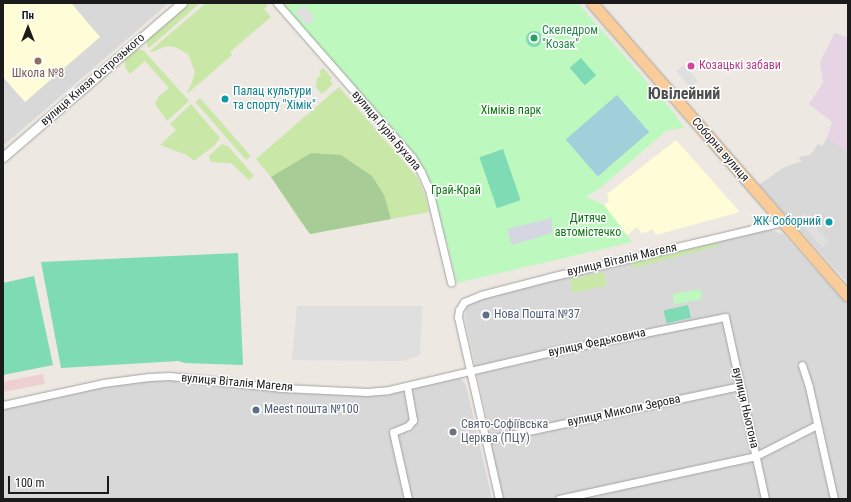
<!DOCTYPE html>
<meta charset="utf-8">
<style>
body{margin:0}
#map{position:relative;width:851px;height:502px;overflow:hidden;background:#ede8e1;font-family:"Roboto Condensed",sans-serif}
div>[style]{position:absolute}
.residential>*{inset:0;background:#d9d8d8}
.commercial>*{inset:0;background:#eed0d0;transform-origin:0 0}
.industrial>*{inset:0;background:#e6d3e3}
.education>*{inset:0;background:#fefdd8}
.grass>*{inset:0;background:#c9e7a7;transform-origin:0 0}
.forest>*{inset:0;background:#a8cc96}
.park>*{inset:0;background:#bdf8bf;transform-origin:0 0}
.pitch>*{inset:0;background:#7fdbb4;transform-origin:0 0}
.round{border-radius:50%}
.parking>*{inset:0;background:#dfdfdf;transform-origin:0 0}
.plaza>*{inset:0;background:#d5d6e2}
.water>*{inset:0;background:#a1d0da;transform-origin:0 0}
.roads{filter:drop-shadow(0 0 1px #a2a2a2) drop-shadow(0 0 1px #a2a2a2)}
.minor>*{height:7px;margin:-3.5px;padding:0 3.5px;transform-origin:3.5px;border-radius:3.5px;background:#fff}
.tertiary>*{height:9px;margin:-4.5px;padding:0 4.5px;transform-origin:4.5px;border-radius:4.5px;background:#fff}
.primary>*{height:11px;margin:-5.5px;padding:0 5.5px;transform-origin:5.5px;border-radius:5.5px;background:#facc99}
.dots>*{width:11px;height:11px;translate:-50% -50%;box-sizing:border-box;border:2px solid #fff;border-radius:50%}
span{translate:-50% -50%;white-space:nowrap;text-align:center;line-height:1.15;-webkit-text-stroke:3px #fff;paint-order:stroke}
.leisure-label{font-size:12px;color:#27864d}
.left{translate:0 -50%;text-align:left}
.hotel-label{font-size:12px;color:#b23c85}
.education-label{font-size:12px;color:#785e54}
.street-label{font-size:12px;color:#1b1b1b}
.culture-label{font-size:12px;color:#0d838f}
.right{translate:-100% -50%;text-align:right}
.park-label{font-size:12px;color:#0d7611}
.service-label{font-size:12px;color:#4e5e75}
.worship-label{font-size:12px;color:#5b616d}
.district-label{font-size:16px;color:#4e4e4e;font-weight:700}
.frame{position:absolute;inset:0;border:4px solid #1b1b1b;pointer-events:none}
.north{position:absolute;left:8px;top:8px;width:40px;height:40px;-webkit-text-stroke:3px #fff;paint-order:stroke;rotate:0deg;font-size:11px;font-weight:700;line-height:16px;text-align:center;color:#1b1b1b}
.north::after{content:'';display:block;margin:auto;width:14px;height:18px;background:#1b1b1b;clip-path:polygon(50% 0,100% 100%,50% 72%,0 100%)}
.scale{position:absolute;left:8px;top:476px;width:101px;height:18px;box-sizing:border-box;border:2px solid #1b1b1b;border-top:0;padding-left:5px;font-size:12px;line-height:14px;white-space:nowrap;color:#1b1b1b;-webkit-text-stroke:3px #fff;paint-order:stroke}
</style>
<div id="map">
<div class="residential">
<i style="clip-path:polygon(3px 3px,169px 3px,3px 146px)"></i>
<i style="clip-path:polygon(827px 138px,848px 151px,848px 283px,759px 185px,784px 167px,800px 162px,802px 160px,799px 160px,800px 157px,810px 155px,818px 144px,822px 146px)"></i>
<i style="clip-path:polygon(765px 230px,774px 231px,783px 234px,848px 306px,848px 499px,502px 499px,490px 443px,490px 432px,465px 319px,466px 307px,475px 299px)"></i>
<i style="clip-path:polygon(454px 377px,461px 379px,466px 385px,492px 499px,3px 499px,3px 408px,131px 381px,163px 380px,345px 394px)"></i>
</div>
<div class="commercial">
<i style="left:43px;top:374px;width:10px;height:41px;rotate:79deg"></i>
</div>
<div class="industrial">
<i style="clip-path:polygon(835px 33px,848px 38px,848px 151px,827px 138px,832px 122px,809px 104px,823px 83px,820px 62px)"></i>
</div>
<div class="education">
<i style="clip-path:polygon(3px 3px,71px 3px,100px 37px,25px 102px,3px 77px)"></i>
<i style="clip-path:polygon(676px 140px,740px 212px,656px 235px,652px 229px,646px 233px,644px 232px,642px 234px,637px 227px,627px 235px,604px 205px,609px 201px,607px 194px)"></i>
</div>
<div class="grass">
<i style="clip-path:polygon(194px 3px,200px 3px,149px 48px,147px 45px,147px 39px,187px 5px)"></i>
<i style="clip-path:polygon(206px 3px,266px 3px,268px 5px,264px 9px,271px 17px,230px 52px,232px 55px,188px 93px,187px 92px,191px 85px,195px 72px,188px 54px,175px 47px,167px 46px,152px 52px,150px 51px)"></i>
<i style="clip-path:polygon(137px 49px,144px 51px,189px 101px,167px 121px,155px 104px,158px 97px,169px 88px,145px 61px,130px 74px,125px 67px,125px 59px)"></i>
<i style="clip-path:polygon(323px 68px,332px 78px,330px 80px,333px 84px,322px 94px,315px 86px,317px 85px,316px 80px,321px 75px,319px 72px)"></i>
<i style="clip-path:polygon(339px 87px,417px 177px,425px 195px,429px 212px,310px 234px,300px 221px,271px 177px,256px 159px)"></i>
<i style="left:200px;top:98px;width:77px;height:6px;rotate:49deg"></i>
<i style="clip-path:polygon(191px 104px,220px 138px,215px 145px,194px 161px,187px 155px,160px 145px,176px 130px,170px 124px)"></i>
<i style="clip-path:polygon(222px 144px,228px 146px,254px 176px,249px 180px,231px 163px,211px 162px,209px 156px)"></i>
<i style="clip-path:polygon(718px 243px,719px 246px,633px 268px,632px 263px)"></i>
<i style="left:604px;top:272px;width:14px;height:35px;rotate:78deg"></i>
</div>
<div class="forest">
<i style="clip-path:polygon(311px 153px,341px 155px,372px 176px,384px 195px,391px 219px,310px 234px,271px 177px)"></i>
</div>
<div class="park">
<i style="clip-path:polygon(277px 3px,578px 3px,674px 113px,684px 128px,667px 130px,600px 188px,586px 197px,604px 205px,632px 242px,457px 283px,446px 238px,441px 239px,421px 172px)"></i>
<i style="left:700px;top:289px;width:10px;height:28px;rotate:79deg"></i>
</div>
<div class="pitch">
<i class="round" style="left:526px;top:31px;width:16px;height:16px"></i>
<i style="left:581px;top:58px;width:23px;height:15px;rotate:49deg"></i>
<i style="left:503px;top:149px;width:54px;height:25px;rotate:71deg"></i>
<i style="clip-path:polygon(238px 253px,243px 365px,185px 363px,178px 361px,61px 368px,41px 262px)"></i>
<i style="clip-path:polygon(34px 276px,53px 365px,3px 375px,3px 283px)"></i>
<i style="left:688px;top:305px;width:13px;height:25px;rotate:77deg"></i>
</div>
<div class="parking">
<i style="left:304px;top:5px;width:17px;height:11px;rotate:50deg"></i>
<i style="left:684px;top:65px;width:21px;height:10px;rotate:49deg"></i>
<i style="left:804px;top:213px;width:38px;height:9px;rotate:49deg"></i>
<i style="clip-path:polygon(297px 306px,422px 306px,420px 355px,403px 361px,292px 360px)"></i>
</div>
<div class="plaza">
<i style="clip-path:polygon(552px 218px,552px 233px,512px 245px,507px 229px)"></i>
</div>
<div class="water">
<i style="left:617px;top:95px;width:49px;height:68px;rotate:49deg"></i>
</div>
<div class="roads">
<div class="minor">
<i style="left:277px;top:3px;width:205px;rotate:48.8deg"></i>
<i style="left:412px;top:157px;width:17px;rotate:59deg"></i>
<i style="left:421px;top:172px;width:20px;rotate:66deg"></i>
<i style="left:429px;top:190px;width:95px;rotate:76.6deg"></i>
<i style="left:802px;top:365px;width:23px;rotate:72deg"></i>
<i style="left:809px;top:387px;width:115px;rotate:77.4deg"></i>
<i style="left:407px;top:386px;width:35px;rotate:80deg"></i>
<i style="left:413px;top:420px;width:8px;rotate:130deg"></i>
<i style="left:408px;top:426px;width:16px;rotate:158deg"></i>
<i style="left:393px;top:432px;width:69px;rotate:77.4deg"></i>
<i style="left:3px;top:405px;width:102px;rotate:-12.4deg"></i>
<i style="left:103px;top:383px;width:46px;rotate:-7.4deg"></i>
<i style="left:149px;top:377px;width:21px;rotate:-3deg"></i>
<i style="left:170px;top:376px;width:114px;rotate:6.1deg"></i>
<i style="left:283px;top:388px;width:84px;rotate:2.7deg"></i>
<i style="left:367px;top:392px;width:21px;rotate:-5deg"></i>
<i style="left:388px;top:390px;width:177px;rotate:-13.1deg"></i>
<i style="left:560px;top:350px;width:168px;rotate:-11.3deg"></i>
<i style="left:725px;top:317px;width:186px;rotate:77.6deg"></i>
<i style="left:486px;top:440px;width:259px;rotate:-12deg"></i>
<i style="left:499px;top:499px;width:187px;rotate:-102.7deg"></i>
<i style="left:458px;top:317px;width:7px;rotate:-82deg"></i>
<i style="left:459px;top:310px;width:9px;rotate:-58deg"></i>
<i style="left:464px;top:302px;width:18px;rotate:-22deg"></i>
<i style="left:481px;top:295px;width:71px;rotate:-14.6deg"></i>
<i style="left:550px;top:277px;width:239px;rotate:-13.3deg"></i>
<i style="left:559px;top:499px;width:202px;rotate:-12.3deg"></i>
<i style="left:756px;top:456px;width:68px;rotate:-26.9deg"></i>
</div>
<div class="tertiary">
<i style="left:3px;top:157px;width:236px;rotate:-40.7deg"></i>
</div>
<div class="primary">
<i style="left:592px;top:3px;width:389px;rotate:48.9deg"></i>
</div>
</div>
<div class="dots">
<i style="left:534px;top:38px;background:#2e9e5b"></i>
<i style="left:38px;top:61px;background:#8d6e63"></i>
<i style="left:691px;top:66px;background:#d1479c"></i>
<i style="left:225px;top:99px;background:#0f9aa8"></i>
<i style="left:829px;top:222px;background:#0f9aa8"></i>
<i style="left:486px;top:315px;background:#5c6f8a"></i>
<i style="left:256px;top:410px;background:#5c6f8a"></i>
<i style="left:453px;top:432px;background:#6b7280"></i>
</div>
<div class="leisure-label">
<span class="left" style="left:542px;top:38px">Скеледром<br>"Козак"</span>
</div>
<div class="hotel-label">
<span class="left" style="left:699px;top:66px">Козацькі забави</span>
</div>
<div class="education-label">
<span style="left:38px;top:74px">Школа №8</span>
</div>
<div class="street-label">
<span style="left:93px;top:80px;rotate:-41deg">вулиця Князя Острозького</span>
<span style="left:386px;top:131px;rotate:50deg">вулиця Гурія Бухала</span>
<span style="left:720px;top:150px;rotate:49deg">Соборна вулиця</span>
<span style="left:622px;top:260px;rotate:-13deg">вулиця Віталія Магеля</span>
<span style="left:597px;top:343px;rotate:-12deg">вулиця Федьковича</span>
<span style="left:237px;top:383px;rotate:5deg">вулиця Віталія Магеля</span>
<span style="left:745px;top:408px;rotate:77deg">вулиця Ньютона</span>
<span style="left:624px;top:411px;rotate:-12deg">вулиця Миколи Зерова</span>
</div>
<div class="culture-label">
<span class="left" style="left:233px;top:99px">Палац культури<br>та спорту "Хімік"</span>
<span class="right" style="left:821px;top:222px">ЖК Соборний</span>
</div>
<div class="park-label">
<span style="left:511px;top:111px">Хіміків парк</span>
<span style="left:456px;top:191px">Грай-Край</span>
<span style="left:588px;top:226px">Дитяче<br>автомістечко</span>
</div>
<div class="service-label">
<span class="left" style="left:494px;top:315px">Нова Пошта №37</span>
<span class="left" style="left:264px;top:410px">Meest пошта №100</span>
</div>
<div class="worship-label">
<span class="left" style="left:461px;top:432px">Свято-Софіївська<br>Церква (ПЦУ)</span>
</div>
<div class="district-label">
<span style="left:684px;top:94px">Ювілейний</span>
</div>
<div class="frame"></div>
<div class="north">Пн</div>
<div class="scale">100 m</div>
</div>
